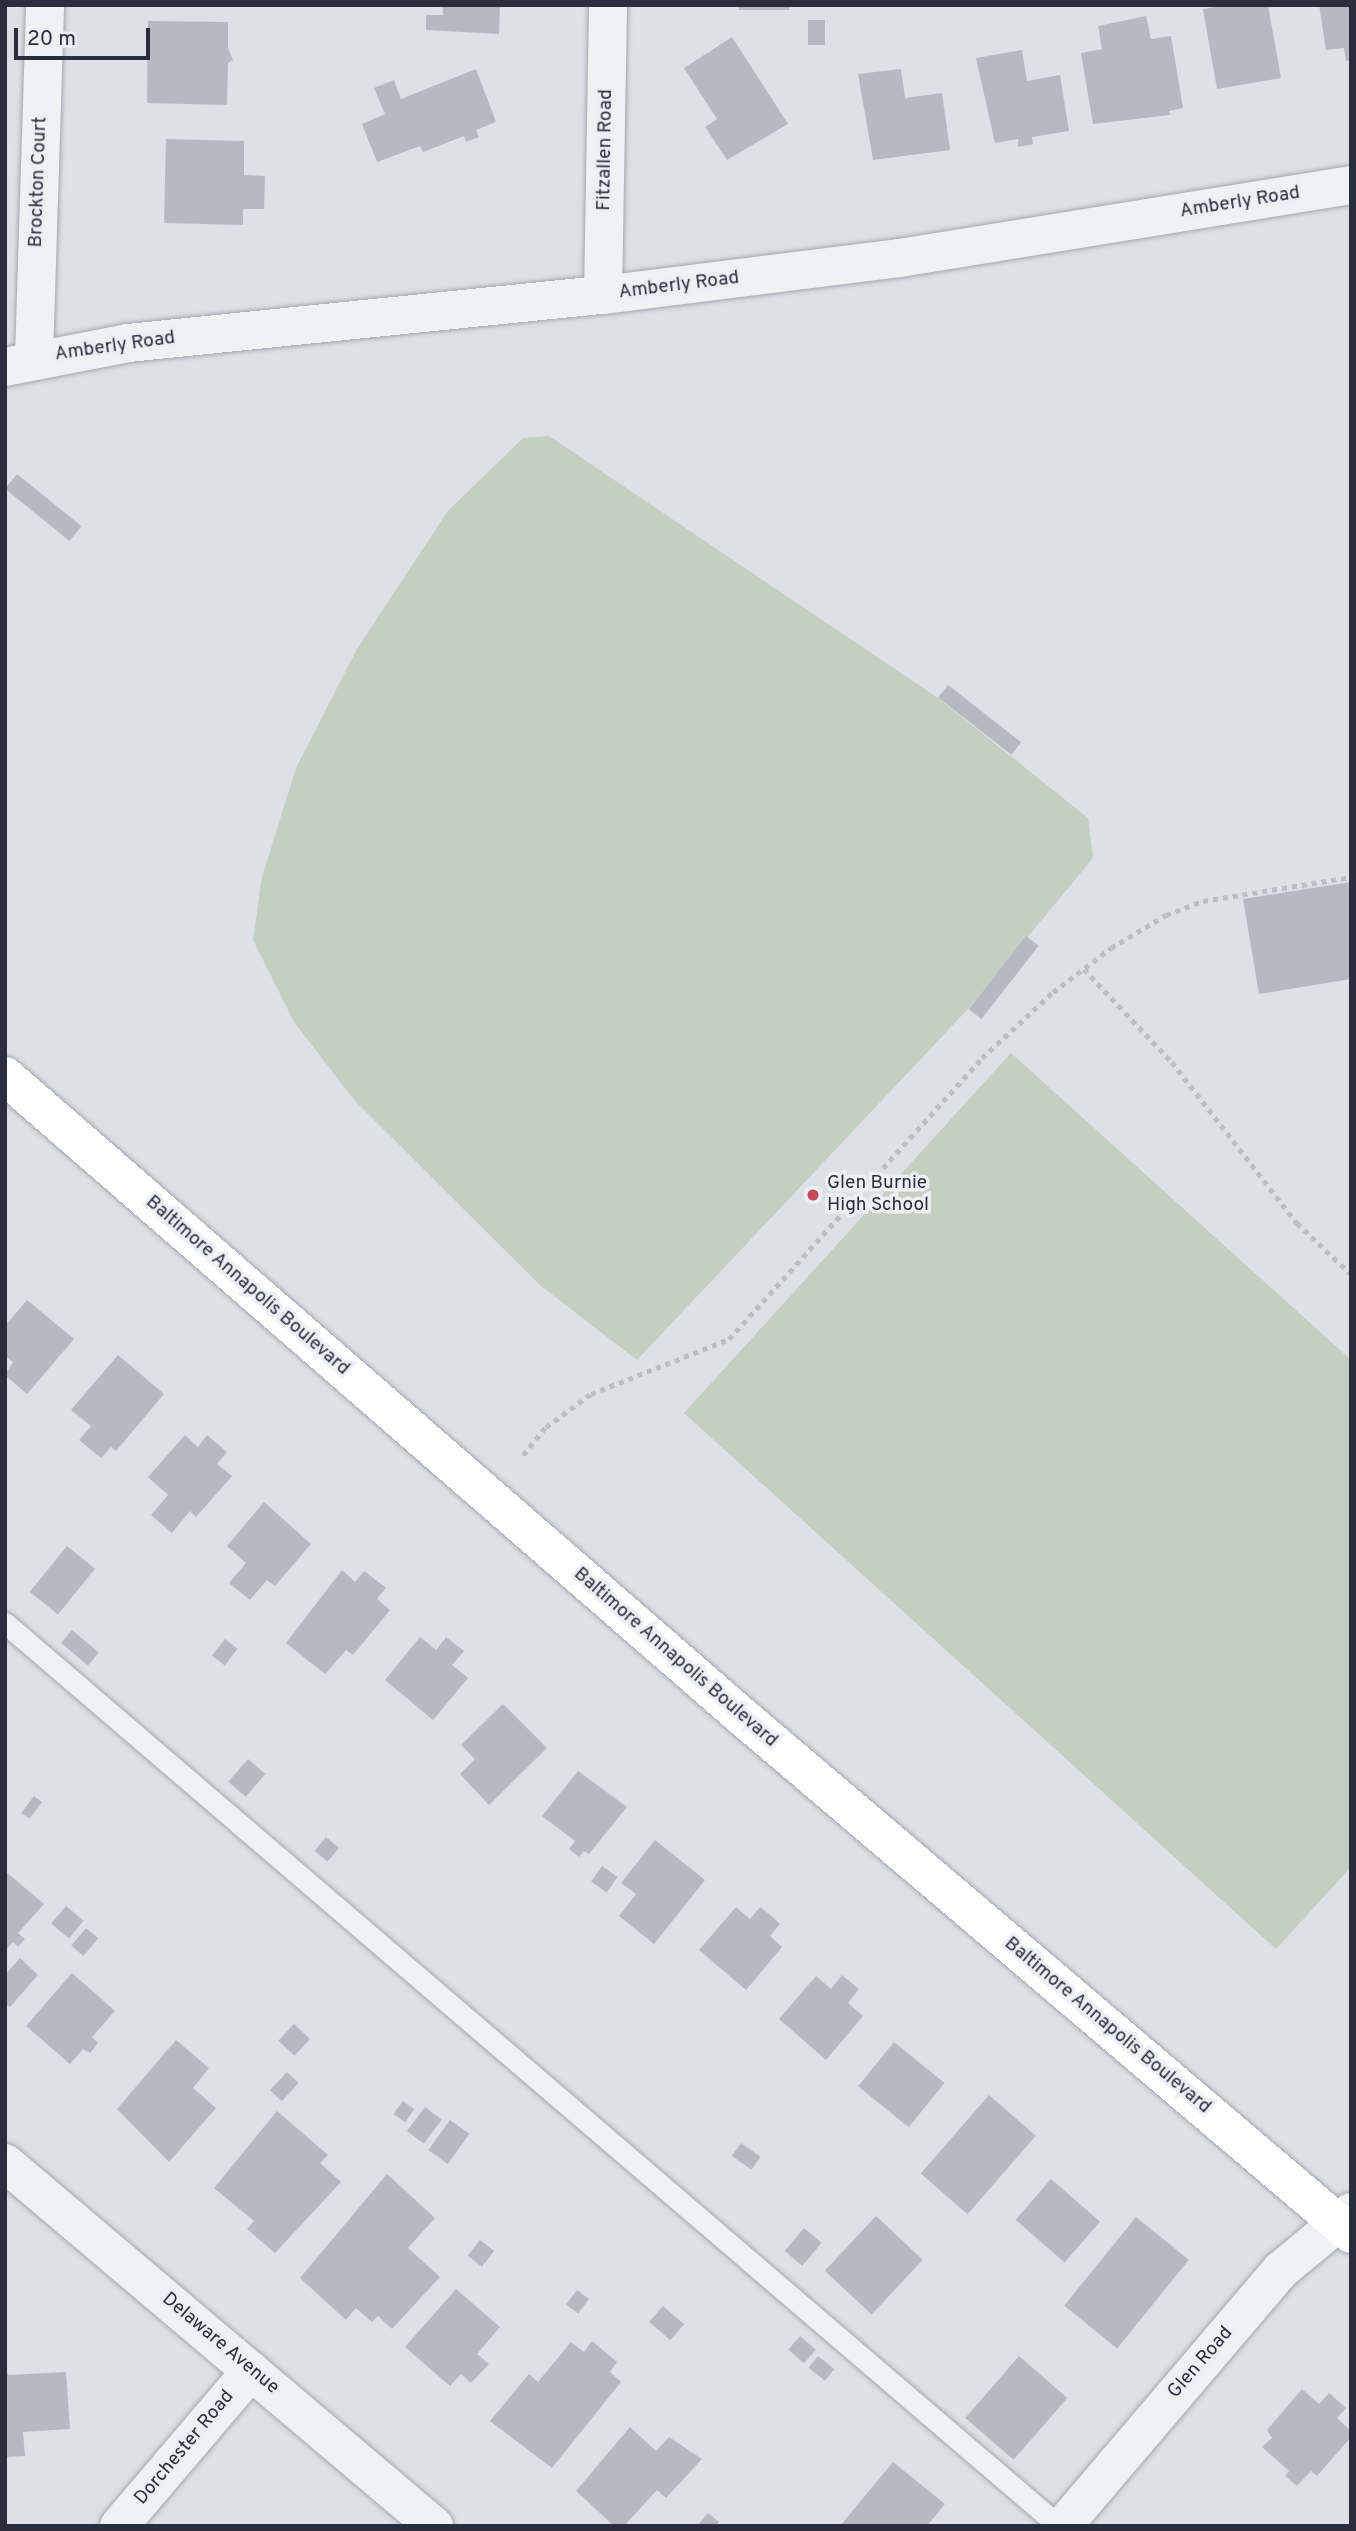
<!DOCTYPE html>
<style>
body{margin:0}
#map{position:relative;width:1356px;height:2531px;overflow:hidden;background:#dde0e6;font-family:Overpass,sans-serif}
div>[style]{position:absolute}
.green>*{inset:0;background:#c3cfbf}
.building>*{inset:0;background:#b5b9c2;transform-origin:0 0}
.path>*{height:4.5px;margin-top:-2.25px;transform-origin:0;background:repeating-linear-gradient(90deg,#bbbec4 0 5px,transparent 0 10px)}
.roads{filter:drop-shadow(0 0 2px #a3a7af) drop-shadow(0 0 2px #a3a7af)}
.service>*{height:21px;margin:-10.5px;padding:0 10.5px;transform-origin:10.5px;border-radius:10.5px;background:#eff1f4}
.minor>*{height:38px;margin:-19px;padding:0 19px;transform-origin:19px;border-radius:19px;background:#eff1f4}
.secondary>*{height:38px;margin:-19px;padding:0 19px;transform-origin:19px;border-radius:19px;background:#fff}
.dots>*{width:19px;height:19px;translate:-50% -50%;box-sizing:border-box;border:4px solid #eceff4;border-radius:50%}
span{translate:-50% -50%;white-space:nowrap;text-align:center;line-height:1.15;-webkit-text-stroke:7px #eceff4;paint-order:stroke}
.street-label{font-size:19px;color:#282e3b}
.poi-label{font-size:19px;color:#282e3b}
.left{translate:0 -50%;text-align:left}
.frame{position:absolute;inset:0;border:7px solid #282e3b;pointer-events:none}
.scale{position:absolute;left:14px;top:28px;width:136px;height:32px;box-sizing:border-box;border:4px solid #282e3b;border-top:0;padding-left:9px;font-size:21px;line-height:24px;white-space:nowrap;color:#282e3b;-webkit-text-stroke:5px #eceff4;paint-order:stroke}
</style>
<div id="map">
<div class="green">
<i style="clip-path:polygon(549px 436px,938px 698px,1088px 818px,1093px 858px,968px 1009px,637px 1360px,541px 1286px,355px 1101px,294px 1022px,253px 940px,262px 877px,296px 768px,357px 649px,447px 512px,523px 438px)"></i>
<i style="clip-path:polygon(1011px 1053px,1351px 1360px,1351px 1867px,1276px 1949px,684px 1413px)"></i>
</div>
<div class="building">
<i style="clip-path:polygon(443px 5px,500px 5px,499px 34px,426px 30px,426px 15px,443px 15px)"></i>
<i style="left:739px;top:5px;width:50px;height:5px"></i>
<i style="clip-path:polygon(1229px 5px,1268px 5px,1281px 78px,1217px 89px,1203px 9px)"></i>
<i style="clip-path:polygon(1319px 5px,1351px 7px,1351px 60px,1346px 61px,1344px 48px,1326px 50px)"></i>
<i style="clip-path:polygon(1146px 16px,1151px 39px,1171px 36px,1183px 108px,1169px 111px,1170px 115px,1093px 124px,1081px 53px,1102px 49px,1098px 26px)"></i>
<i style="left:808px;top:20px;width:17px;height:25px"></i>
<i style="clip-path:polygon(148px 21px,228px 22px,228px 48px,233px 60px,228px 63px,227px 105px,147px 103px)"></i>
<i style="clip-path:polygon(732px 37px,788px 124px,727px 160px,705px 127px,717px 119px,684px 68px)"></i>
<i style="clip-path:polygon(1022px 50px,1027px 81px,1060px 75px,1069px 131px,1032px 137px,1033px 144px,1029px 145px,1018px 147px,1018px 139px,995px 143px,976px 58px)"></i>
<i style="clip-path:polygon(476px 69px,496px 122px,476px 130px,479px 137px,466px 142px,464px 136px,423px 152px,420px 146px,377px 162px,362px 124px,385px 114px,374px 88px,394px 80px,401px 99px)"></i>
<i style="clip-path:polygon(901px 69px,905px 98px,942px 93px,950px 150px,873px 160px,858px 74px)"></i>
<i style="clip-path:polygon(166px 139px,244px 141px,244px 175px,265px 176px,264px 209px,243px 209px,243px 225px,164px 223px)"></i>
<i style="left:17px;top:474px;width:83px;height:19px;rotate:39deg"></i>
<i style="left:948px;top:685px;width:93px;height:16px;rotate:38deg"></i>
<i style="clip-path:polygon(1351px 882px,1351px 979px,1259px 994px,1243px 899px)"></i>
<i style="left:1026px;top:936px;width:16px;height:93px;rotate:38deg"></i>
<i style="clip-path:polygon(27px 1300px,74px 1339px,27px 1394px,5px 1375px,13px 1362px,5px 1356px,5px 1326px)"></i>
<i style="clip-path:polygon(118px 1355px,164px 1394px,116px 1451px,111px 1447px,101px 1458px,79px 1440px,91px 1426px,71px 1410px)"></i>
<i style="clip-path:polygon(185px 1435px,198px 1447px,207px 1435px,227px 1452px,217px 1464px,232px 1476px,196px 1517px,190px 1511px,172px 1533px,151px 1515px,168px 1495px,148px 1477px)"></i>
<i style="clip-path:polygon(264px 1502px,311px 1544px,275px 1586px,267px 1580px,250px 1600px,229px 1583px,246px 1563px,227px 1546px)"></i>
<i style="left:67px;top:1546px;width:36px;height:59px;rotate:39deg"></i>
<i style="clip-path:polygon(342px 1570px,355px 1582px,364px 1571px,372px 1577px,386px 1588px,377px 1599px,390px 1610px,353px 1655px,346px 1650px,325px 1674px,286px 1643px)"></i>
<i style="left:72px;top:1630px;width:35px;height:17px;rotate:40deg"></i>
<i style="clip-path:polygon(420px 1637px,436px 1650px,446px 1637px,464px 1651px,452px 1665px,468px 1678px,433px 1720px,385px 1680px)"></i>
<i style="left:225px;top:1639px;width:16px;height:21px;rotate:38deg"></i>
<i style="clip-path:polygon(503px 1704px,547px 1748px,489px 1805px,460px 1774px,475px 1759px,461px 1745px)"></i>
<i style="left:248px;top:1759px;width:23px;height:30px;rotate:41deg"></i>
<i style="clip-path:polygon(578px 1771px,627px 1807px,589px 1854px,584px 1851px,579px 1857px,569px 1849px,575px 1841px,542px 1816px)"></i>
<i style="left:34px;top:1796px;width:10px;height:21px;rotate:37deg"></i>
<i style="left:326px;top:1837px;width:17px;height:18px;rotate:40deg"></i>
<i style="clip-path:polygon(655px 1840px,705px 1880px,654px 1944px,619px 1916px,636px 1894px,621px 1883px)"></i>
<i style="left:602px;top:1866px;width:19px;height:19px;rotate:35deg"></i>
<i style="clip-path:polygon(5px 1871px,44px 1904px,18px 1933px,25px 1939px,18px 1947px,13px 1942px,5px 1951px)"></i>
<i style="left:66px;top:1906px;width:23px;height:23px;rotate:40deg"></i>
<i style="clip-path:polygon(736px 1907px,750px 1919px,760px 1907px,774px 1918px,780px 1924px,770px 1936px,782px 1947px,746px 1990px,699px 1950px)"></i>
<i style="left:86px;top:1928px;width:16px;height:23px;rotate:40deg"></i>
<i style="clip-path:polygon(20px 1958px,38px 1975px,10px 2007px,5px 2003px,5px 1975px)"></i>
<i style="clip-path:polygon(72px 1973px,115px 2011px,92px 2037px,98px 2043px,90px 2053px,83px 2049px,70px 2064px,26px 2026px)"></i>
<i style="clip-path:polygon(842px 1975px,859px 1989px,848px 2003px,863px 2016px,826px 2060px,779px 2019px,816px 1976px,831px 1989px)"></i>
<i style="left:294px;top:2024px;width:22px;height:23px;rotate:43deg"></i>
<i style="clip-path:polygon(176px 2040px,209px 2068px,193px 2088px,216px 2108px,169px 2162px,117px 2109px)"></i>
<i style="left:894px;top:2042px;width:65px;height:57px;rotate:39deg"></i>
<i style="left:287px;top:2072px;width:16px;height:25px;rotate:43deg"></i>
<i style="left:989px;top:2095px;width:62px;height:104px;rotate:41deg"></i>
<i style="left:403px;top:2101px;width:14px;height:16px;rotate:36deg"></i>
<i style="left:425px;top:2107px;width:21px;height:30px;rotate:37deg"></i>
<i style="clip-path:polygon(277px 2111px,328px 2155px,320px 2163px,341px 2182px,275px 2253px,247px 2229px,254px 2221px,214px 2188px)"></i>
<i style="left:450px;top:2120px;width:24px;height:37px;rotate:36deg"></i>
<i style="left:741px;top:2143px;width:24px;height:16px;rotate:35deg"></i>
<i style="clip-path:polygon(387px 2174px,435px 2218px,408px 2248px,440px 2277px,392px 2329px,378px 2316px,372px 2322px,356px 2308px,346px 2320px,300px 2278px)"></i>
<i style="left:1051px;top:2179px;width:65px;height:54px;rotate:41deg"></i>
<i style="left:876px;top:2216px;width:64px;height:75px;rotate:43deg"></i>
<i style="left:1136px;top:2217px;width:68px;height:114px;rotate:39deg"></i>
<i style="left:804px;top:2228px;width:23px;height:30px;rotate:40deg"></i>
<i style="left:480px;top:2240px;width:18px;height:20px;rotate:38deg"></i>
<i style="clip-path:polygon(456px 2289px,500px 2327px,477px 2354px,489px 2364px,471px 2383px,461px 2374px,450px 2386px,405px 2347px)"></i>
<i style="left:577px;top:2290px;width:15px;height:18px;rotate:37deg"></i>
<i style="left:663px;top:2306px;width:28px;height:21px;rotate:41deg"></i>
<i style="left:800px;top:2336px;width:21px;height:18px;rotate:41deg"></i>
<i style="clip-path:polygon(592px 2341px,617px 2362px,610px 2372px,621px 2382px,552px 2468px,490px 2421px,529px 2374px,538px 2382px,571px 2342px,584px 2352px)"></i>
<i style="left:818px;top:2356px;width:21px;height:15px;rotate:39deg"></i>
<i style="left:1019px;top:2356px;width:64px;height:82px;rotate:41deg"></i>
<i style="clip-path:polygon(5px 2370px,9px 2375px,66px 2372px,70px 2429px,23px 2432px,25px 2456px,5px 2457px)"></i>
<i style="clip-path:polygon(1302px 2389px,1319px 2404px,1329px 2393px,1346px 2408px,1337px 2418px,1351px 2431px,1351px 2437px,1317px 2476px,1311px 2471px,1297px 2486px,1285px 2476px,1289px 2471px,1262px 2447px,1272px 2438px,1267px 2430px)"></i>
<i style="clip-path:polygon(630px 2427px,656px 2451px,669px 2437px,702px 2459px,666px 2498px,657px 2490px,624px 2526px,614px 2526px,576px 2491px)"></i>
<i style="clip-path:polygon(893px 2462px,945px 2504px,927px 2526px,840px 2526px)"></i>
<i style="clip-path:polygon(708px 2513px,719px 2522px,716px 2526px,697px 2526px)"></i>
</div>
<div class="path">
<i style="left:1084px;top:969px;width:128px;rotate:46.6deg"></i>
<i style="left:1172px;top:1062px;width:204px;rotate:52.2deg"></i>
<i style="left:1297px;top:1223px;width:74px;rotate:43.4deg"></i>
<i style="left:523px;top:1455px;width:36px;rotate:-51deg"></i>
<i style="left:546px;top:1427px;width:56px;rotate:-36.3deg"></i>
<i style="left:591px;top:1394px;width:149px;rotate:-21.7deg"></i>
<i style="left:729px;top:1339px;width:378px;rotate:-48deg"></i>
<i style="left:982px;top:1058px;width:97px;rotate:-42.9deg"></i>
<i style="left:1053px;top:992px;width:73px;rotate:-37.2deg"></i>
<i style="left:1111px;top:948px;width:64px;rotate:-31deg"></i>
<i style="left:1166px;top:915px;width:40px;rotate:-21deg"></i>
<i style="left:1203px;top:901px;width:150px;rotate:-9.2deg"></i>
</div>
<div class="roads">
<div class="service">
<i style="left:5px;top:1623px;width:1388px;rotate:40.59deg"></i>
</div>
<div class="minor">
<i style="left:603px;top:295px;width:290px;rotate:-89deg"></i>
<i style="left:34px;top:358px;width:353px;rotate:-88.2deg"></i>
<i style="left:5px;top:367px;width:125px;rotate:-11deg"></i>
<i style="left:128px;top:343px;width:477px;rotate:-5.8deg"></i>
<i style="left:603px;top:295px;width:299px;rotate:-7.1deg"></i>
<i style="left:900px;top:258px;width:457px;rotate:-9.2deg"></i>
<i style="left:5px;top:2163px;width:562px;rotate:40.24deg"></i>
<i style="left:119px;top:2526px;width:204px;rotate:-49.6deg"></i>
<i style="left:1063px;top:2526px;width:336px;rotate:-49.6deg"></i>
<i style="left:1281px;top:2270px;width:91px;rotate:-39.6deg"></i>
</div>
<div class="secondary">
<i style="left:5px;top:1076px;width:980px;rotate:40.99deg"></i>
<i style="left:745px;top:1719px;width:795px;rotate:40.36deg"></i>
</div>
</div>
<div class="dots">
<i style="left:813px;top:1195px;background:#c3495a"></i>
</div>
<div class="street-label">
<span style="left:606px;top:150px;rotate:-89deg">Fitzallen Road</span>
<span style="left:39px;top:182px;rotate:-88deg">Brockton Court</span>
<span style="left:1240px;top:203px;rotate:-9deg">Amberly Road</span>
<span style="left:679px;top:286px;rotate:-7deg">Amberly Road</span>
<span style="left:115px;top:347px;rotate:-8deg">Amberly Road</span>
<span style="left:247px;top:1286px;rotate:41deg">Baltimore Annapolis Boulevard</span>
<span style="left:675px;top:1658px;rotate:41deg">Baltimore Annapolis Boulevard</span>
<span style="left:1107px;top:2026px;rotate:40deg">Baltimore Annapolis Boulevard</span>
<span style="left:220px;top:2344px;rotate:40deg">Delaware Avenue</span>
<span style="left:1201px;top:2363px;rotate:-49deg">Glen Road</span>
<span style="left:185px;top:2448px;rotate:-50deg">Dorchester Road</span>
</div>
<div class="poi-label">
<span class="left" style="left:827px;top:1195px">Glen Burnie<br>High School</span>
</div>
<div class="frame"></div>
<div class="scale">20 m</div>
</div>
